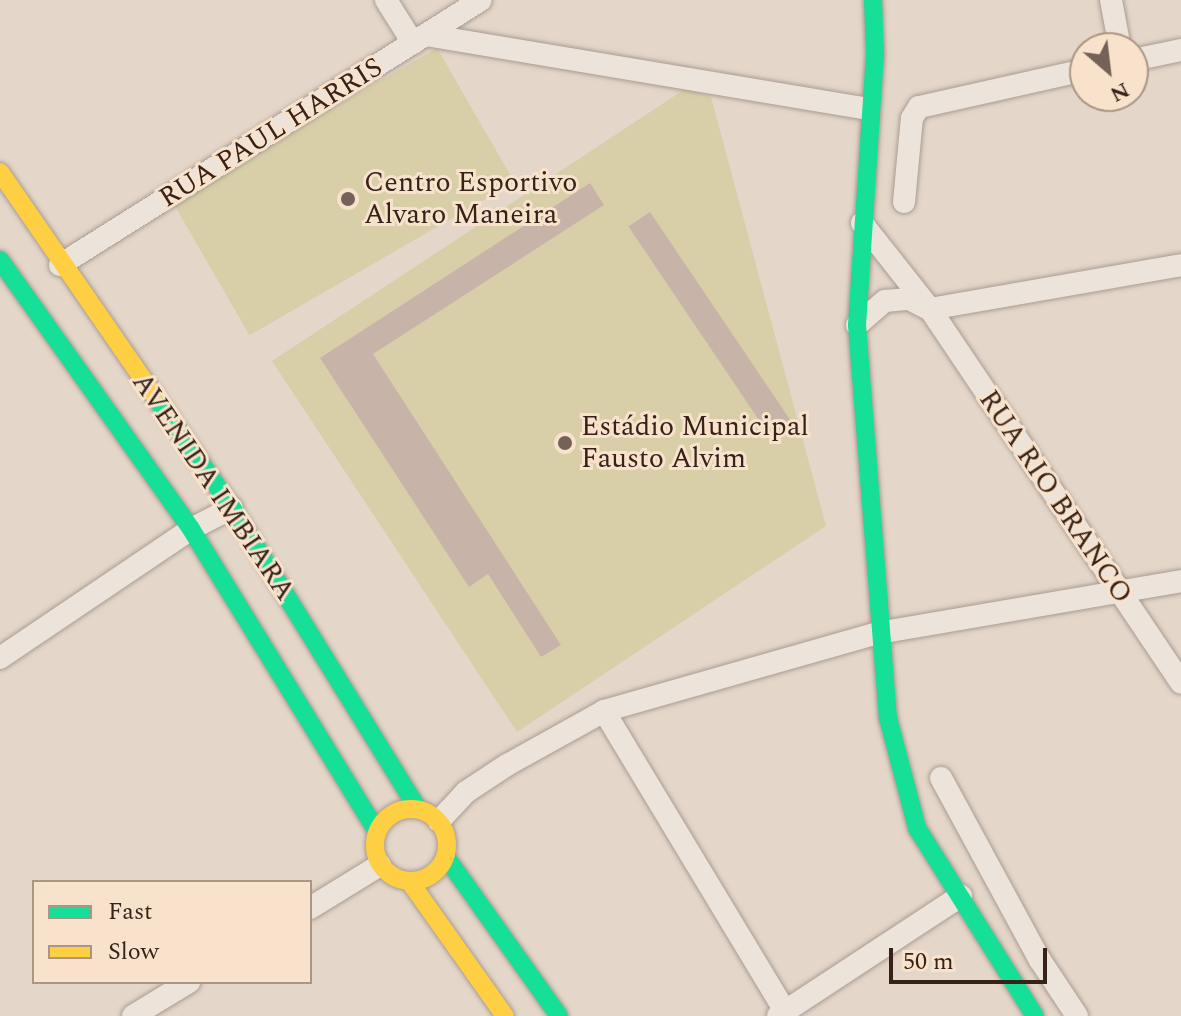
<!DOCTYPE html>
<meta charset="utf-8">
<style>
body{margin:0}
#map{position:relative;width:1181px;height:1016px;overflow:hidden;background:#e4d6c8;font-family:Spectral,serif}
div>[style]{position:absolute}
.green>*{inset:0;background:#d8cfa9;transform-origin:0 0}
.building>*{inset:0;background:#c8b3a8;transform-origin:0 0}
.roads{filter:drop-shadow(0 0 2px #a99c92) drop-shadow(0 0 2px #a99c92)}
.street>*{height:22px;margin:-11px;padding:0 11px;transform-origin:11px;border-radius:11px;background:#ece3da}
.fast>*{height:18px;margin:-9px;padding:0 9px;transform-origin:9px;border-radius:9px;background:#16e098}
.slow>*{height:18px;margin:-9px;padding:0 9px;transform-origin:9px;border-radius:9px;background:#ffcf43}
.slow>.ring{margin:-9px;padding:0;box-sizing:content-box;background:none;border:18px solid #ffcf43;border-radius:50%}
.dots>*{width:22px;height:22px;translate:-50% -50%;box-sizing:border-box;border:4px solid #f8e2cb;border-radius:50%}
span{translate:-50% -50%;white-space:nowrap;text-align:center;line-height:1.15;-webkit-text-stroke:6px #f8e2cb;paint-order:stroke}
.street-label{font-size:28px;color:#37221a}
.poi-label{font-size:28px;color:#37221a}
.left{translate:0 -50%;text-align:left}
.legend{position:absolute;left:32px;top:880px;width:280px;height:104px;box-sizing:border-box;background:#f8e2cb;border:2px solid #ab9584;margin:0;padding:10px 14px;list-style:none;font-size:24px;color:#37221a}
.legend li{display:flex;align-items:center;gap:16px;height:40px}
.legend b{width:40px;border:2px solid #ab9584}
.north{position:absolute;left:1069px;top:32px;width:80px;height:80px;box-sizing:border-box;background:#f8e2cb;border:2px solid #ab9584;border-radius:50%;rotate:152deg;font-size:22px;font-weight:700;line-height:32px;text-align:center;color:#37221a}
.north::after{content:'';display:block;margin:auto;width:28px;height:36px;background:#746157;clip-path:polygon(50% 0,100% 100%,50% 72%,0 100%)}
.scale{position:absolute;left:889px;top:948px;width:158px;height:36px;box-sizing:border-box;border:4px solid #37221a;border-top:0;padding-left:10px;font-size:24px;line-height:28px;white-space:nowrap;color:#37221a;-webkit-text-stroke:6px #f8e2cb;paint-order:stroke}
</style>
<div id="map">
<div class="green">
<i style="left:437px;top:48px;width:155px;height:306px;rotate:60deg"></i>
<i style="clip-path:polygon(685px 89px,711px 97px,826px 526px,517px 732px,272px 361px)"></i>
</div>
<div class="building">
<i style="clip-path:polygon(590px 183px,604px 205px,373px 354px,561px 645px,541px 657px,488px 574px,469px 587px,320px 358px)"></i>
<i style="left:650px;top:212px;width:255px;height:26px;rotate:56deg"></i>
</div>
<div class="roads">
<div class="street">
<i style="left:386px;top:0;width:51px;rotate:57.9deg"></i>
<i style="left:1111px;top:0;width:49px;rotate:79.4deg"></i>
<i style="left:426px;top:35px;width:449px;rotate:9.5deg"></i>
<i style="left:1133px;top:60px;width:49px;rotate:-11.8deg"></i>
<i style="left:904px;top:202px;width:84px;rotate:-84.6deg"></i>
<i style="left:912px;top:118px;width:13px;rotate:-58deg"></i>
<i style="left:919px;top:107px;width:170px;rotate:-12.6deg"></i>
<i style="left:862px;top:223px;width:110px;rotate:51.7deg"></i>
<i style="left:930px;top:309px;width:450px;rotate:56.1deg"></i>
<i style="left:60px;top:265px;width:497px;rotate:-32.2deg"></i>
<i style="left:930px;top:309px;width:255px;rotate:-9.9deg"></i>
<i style="left:857px;top:325px;width:37px;rotate:-41deg"></i>
<i style="left:885px;top:301px;width:24px;rotate:-5deg"></i>
<i style="left:909px;top:299px;width:22px;rotate:27deg"></i>
<i style="left:0;top:658px;width:230px;rotate:-34deg"></i>
<i style="left:191px;top:529px;width:46px;rotate:-27.1deg"></i>
<i style="left:604px;top:711px;width:350px;rotate:58.9deg"></i>
<i style="left:941px;top:778px;width:207px;rotate:61.5deg"></i>
<i style="left:1040px;top:960px;width:67px;rotate:56.5deg"></i>
<i style="left:439px;top:821px;width:40px;rotate:-47deg"></i>
<i style="left:466px;top:792px;width:49px;rotate:-33.4deg"></i>
<i style="left:507px;top:765px;width:111px;rotate:-29.1deg"></i>
<i style="left:604px;top:711px;width:285px;rotate:-15.9deg"></i>
<i style="left:878px;top:633px;width:307px;rotate:-9.7deg"></i>
<i style="left:310px;top:908px;width:82px;rotate:-31.6deg"></i>
<i style="left:133px;top:1016px;width:66px;rotate:-31.3deg"></i>
<i style="left:778px;top:1016px;width:219px;rotate:-33.3deg"></i>
</div>
<div class="fast">
<i style="left:873px;top:0;width:54px;rotate:87.9deg"></i>
<i style="left:875px;top:54px;width:272px;rotate:93.8deg"></i>
<i style="left:857px;top:325px;width:394px;rotate:85.5deg"></i>
<i style="left:888px;top:718px;width:114px;rotate:75.2deg"></i>
<i style="left:917px;top:828px;width:222px;rotate:57.9deg"></i>
<i style="left:0;top:260px;width:330px;rotate:54.6deg"></i>
<i style="left:191px;top:529px;width:355px;rotate:58.4deg"></i>
<i style="left:154px;top:395px;width:137px;rotate:55.4deg"></i>
<i style="left:232px;top:508px;width:354px;rotate:58.3deg"></i>
<i style="left:446px;top:857px;width:195px;rotate:54.6deg"></i>
</div>
<div class="slow">
<i style="left:0;top:172px;width:271px;rotate:55.4deg"></i>
<i class="ring" style="left:375px;top:809px;width:54px;height:54px"></i>
<i style="left:410px;top:882px;width:164px;rotate:54.7deg"></i>
</div>
</div>
<div class="dots">
<i style="left:348px;top:199px;background:#746157"></i>
<i style="left:565px;top:443px;background:#746157"></i>
</div>
<div class="street-label">
<span style="left:271px;top:133px;rotate:-32deg">RUA PAUL HARRIS</span>
<span style="left:213px;top:487px;rotate:56deg">AVENIDA IMBIARA</span>
<span style="left:1055px;top:497px;rotate:56deg">RUA RIO BRANCO</span>
</div>
<div class="poi-label">
<span class="left" style="left:364px;top:199px">Centro Esportivo<br>Alvaro Maneira</span>
<span class="left" style="left:581px;top:443px">Estádio Municipal<br>Fausto Alvim</span>
</div>
<ul class="legend">
<li><b style="height:10px;background:#16e098"></b>Fast</li>
<li><b style="height:10px;background:#ffcf43"></b>Slow</li>
</ul>
<div class="north">N</div>
<div class="scale">50 m</div>
</div>
